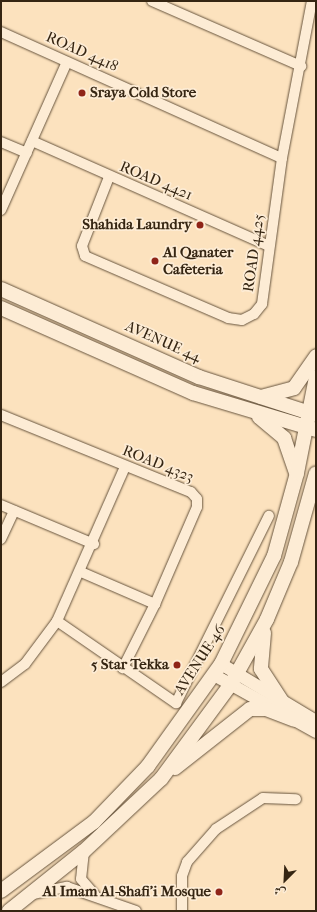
<!DOCTYPE html>
<meta charset="utf-8">
<style>
body{margin:0}
#map{position:relative;width:317px;height:912px;overflow:hidden;background:#fce2be;font-family:"IM FELL French Canon",Amiri,serif}
div>[style]{position:absolute}
.roads{filter:drop-shadow(0 0 1px #67543d) drop-shadow(0 0 1px #67543d)}
.minor>*{height:10px;margin:-5px;padding:0 5px;transform-origin:5px;border-radius:5px;background:#fdecd5}
.tertiary>*{height:12px;margin:-6px;padding:0 6px;transform-origin:6px;border-radius:6px;background:#fdecd5}
.secondary>*{height:14px;margin:-7px;padding:0 7px;transform-origin:7px;border-radius:7px;background:#fdecd5}
.dots>*{width:11px;height:11px;translate:-50% -50%;box-sizing:border-box;border:2px solid #fdecd5;border-radius:50%}
span{translate:-50% -50%;white-space:nowrap;text-align:center;line-height:1.15;-webkit-text-stroke:3.5px #fdecd5;paint-order:stroke}
.street-label{font-size:15px;color:#352512}
.poi-label{font-size:15px;color:#352512;font-weight:700}
.left{translate:0 -50%;text-align:left}
.right{translate:-100% -50%;text-align:right}
.frame{position:absolute;inset:0;border:2px solid #352512;pointer-events:none}
.north{position:absolute;left:265px;top:860px;width:40px;height:40px;-webkit-text-stroke:3px #fdecd5;paint-order:stroke;rotate:204deg;font-size:11px;font-weight:700;line-height:16px;text-align:center;color:#352512}
.north::after{content:'';display:block;margin:auto;width:14px;height:18px;background:#352512;clip-path:polygon(50% 0,100% 100%,50% 72%,0 100%)}
</style>
<div id="map">
<div class="roads">
<div class="minor">
<i style="left:152px;top:1px;width:163px;rotate:23.6deg"></i>
<i style="left:1px;top:32px;width:308px;rotate:24.2deg"></i>
<i style="left:32px;top:141px;width:259px;rotate:23.9deg"></i>
<i style="left:1px;top:142px;width:28px;rotate:23deg"></i>
<i style="left:109px;top:177px;width:74px;rotate:111.4deg"></i>
<i style="left:82px;top:246px;width:10px;rotate:73deg"></i>
<i style="left:85px;top:256px;width:156px;rotate:23.4deg"></i>
<i style="left:228px;top:318px;width:14px;rotate:8deg"></i>
<i style="left:242px;top:320px;width:13px;rotate:-27deg"></i>
<i style="left:254px;top:314px;width:13px;rotate:-51deg"></i>
<i style="left:262px;top:304px;width:147px;rotate:-82.2deg"></i>
<i style="left:282px;top:158px;width:160px;rotate:-79.2deg"></i>
<i style="left:1px;top:210px;width:162px;rotate:-66deg"></i>
<i style="left:1px;top:415px;width:205px;rotate:22.1deg"></i>
<i style="left:191px;top:492px;width:9px;rotate:49deg"></i>
<i style="left:197px;top:499px;width:8px;rotate:90deg"></i>
<i style="left:197px;top:507px;width:106px;rotate:113.4deg"></i>
<i style="left:155px;top:604px;width:72px;rotate:116.6deg"></i>
<i style="left:1px;top:505px;width:101px;rotate:22.8deg"></i>
<i style="left:1px;top:539px;width:31px;rotate:-65deg"></i>
<i style="left:81px;top:572px;width:81px;rotate:23.4deg"></i>
<i style="left:57px;top:621px;width:145px;rotate:34.6deg"></i>
<i style="left:176px;top:703px;width:209px;rotate:-63.6deg"></i>
<i style="left:1px;top:682px;width:30px;rotate:-37deg"></i>
<i style="left:25px;top:664px;width:54px;rotate:-53.3deg"></i>
<i style="left:57px;top:621px;width:168px;rotate:-66.2deg"></i>
<i style="left:84px;top:851px;width:28px;rotate:96deg"></i>
<i style="left:81px;top:879px;width:21px;rotate:49deg"></i>
<i style="left:33px;top:894px;width:35px;rotate:-12deg"></i>
<i style="left:67px;top:887px;width:73px;rotate:19.2deg"></i>
<i style="left:182px;top:911px;width:35px;rotate:-90deg"></i>
<i style="left:182px;top:876px;width:15px;rotate:-70deg"></i>
<i style="left:187px;top:862px;width:44px;rotate:-48.7deg"></i>
<i style="left:216px;top:829px;width:56px;rotate:-33.4deg"></i>
<i style="left:263px;top:798px;width:33px;rotate:2deg"></i>
</div>
<div class="tertiary">
<i style="left:221px;top:664px;width:111px;rotate:31deg"></i>
<i style="left:214px;top:675px;width:117px;rotate:29.2deg"></i>
</div>
<div class="secondary">
<i style="left:1px;top:289px;width:217px;rotate:24deg"></i>
<i style="left:199px;top:377px;width:123px;rotate:18deg"></i>
<i style="left:1px;top:308px;width:210px;rotate:23.9deg"></i>
<i style="left:193px;top:393px;width:128px;rotate:16.7deg"></i>
<i style="left:261px;top:397px;width:34px;rotate:-15deg"></i>
<i style="left:294px;top:388px;width:39px;rotate:-55deg"></i>
<i style="left:259px;top:417px;width:33px;rotate:40deg"></i>
<i style="left:284px;top:438px;width:36px;rotate:71deg"></i>
<i style="left:264px;top:633px;width:36px;rotate:95deg"></i>
<i style="left:261px;top:669px;width:38px;rotate:57deg"></i>
<i style="left:175px;top:768px;width:95px;rotate:-38.2deg"></i>
<i style="left:250px;top:709px;width:16px"></i>
<i style="left:266px;top:709px;width:30px;rotate:21deg"></i>
<i style="left:1px;top:891px;width:116px;rotate:-36.6deg"></i>
<i style="left:94px;top:822px;width:78px;rotate:-46deg"></i>
<i style="left:148px;top:766px;width:125px;rotate:-54.4deg"></i>
<i style="left:221px;top:664px;width:120px;rotate:-63.9deg"></i>
<i style="left:274px;top:556px;width:86px;rotate:-74.5deg"></i>
<i style="left:297px;top:473px;width:98px;rotate:-78.8deg"></i>
<i style="left:9px;top:911px;width:96px;rotate:-38.7deg"></i>
<i style="left:84px;top:851px;width:105px;rotate:-43.1deg"></i>
<i style="left:161px;top:779px;width:118px;rotate:-53.6deg"></i>
<i style="left:231px;top:684px;width:74px;rotate:-61deg"></i>
<i style="left:267px;top:619px;width:62px;rotate:-67.2deg"></i>
<i style="left:291px;top:562px;width:92px;rotate:-74.3deg"></i>
</div>
</div>
<div class="dots">
<i style="left:82px;top:93px;background:#8f2418"></i>
<i style="left:200px;top:225px;background:#8f2418"></i>
<i style="left:155px;top:261px;background:#8f2418"></i>
<i style="left:177px;top:665px;background:#8f2418"></i>
<i style="left:219px;top:892px;background:#8f2418"></i>
</div>
<div class="street-label">
<span style="left:82px;top:52px;rotate:24deg">ROAD 4418</span>
<span style="left:156px;top:181px;rotate:23deg">ROAD 4421</span>
<span style="left:254px;top:253px;rotate:-82deg">ROAD 4425</span>
<span style="left:163px;top:342px;rotate:24deg">AVENUE 44</span>
<span style="left:158px;top:464px;rotate:22deg">ROAD 4323</span>
<span style="left:200px;top:660px;rotate:-57deg">AVENUE 46</span>
</div>
<div class="poi-label">
<span class="left" style="left:90px;top:93px">Sraya Cold Store</span>
<span class="right" style="left:192px;top:225px">Shahida Laundry</span>
<span class="left" style="left:163px;top:261px">Al Qanater<br>Cafeteria</span>
<span class="right" style="left:169px;top:665px">5 Star Tekka</span>
<span class="right" style="left:211px;top:892px">Al Imam Al-Shafi'i Mosque</span>
</div>
<div class="frame"></div>
<div class="north">ش</div>
</div>
